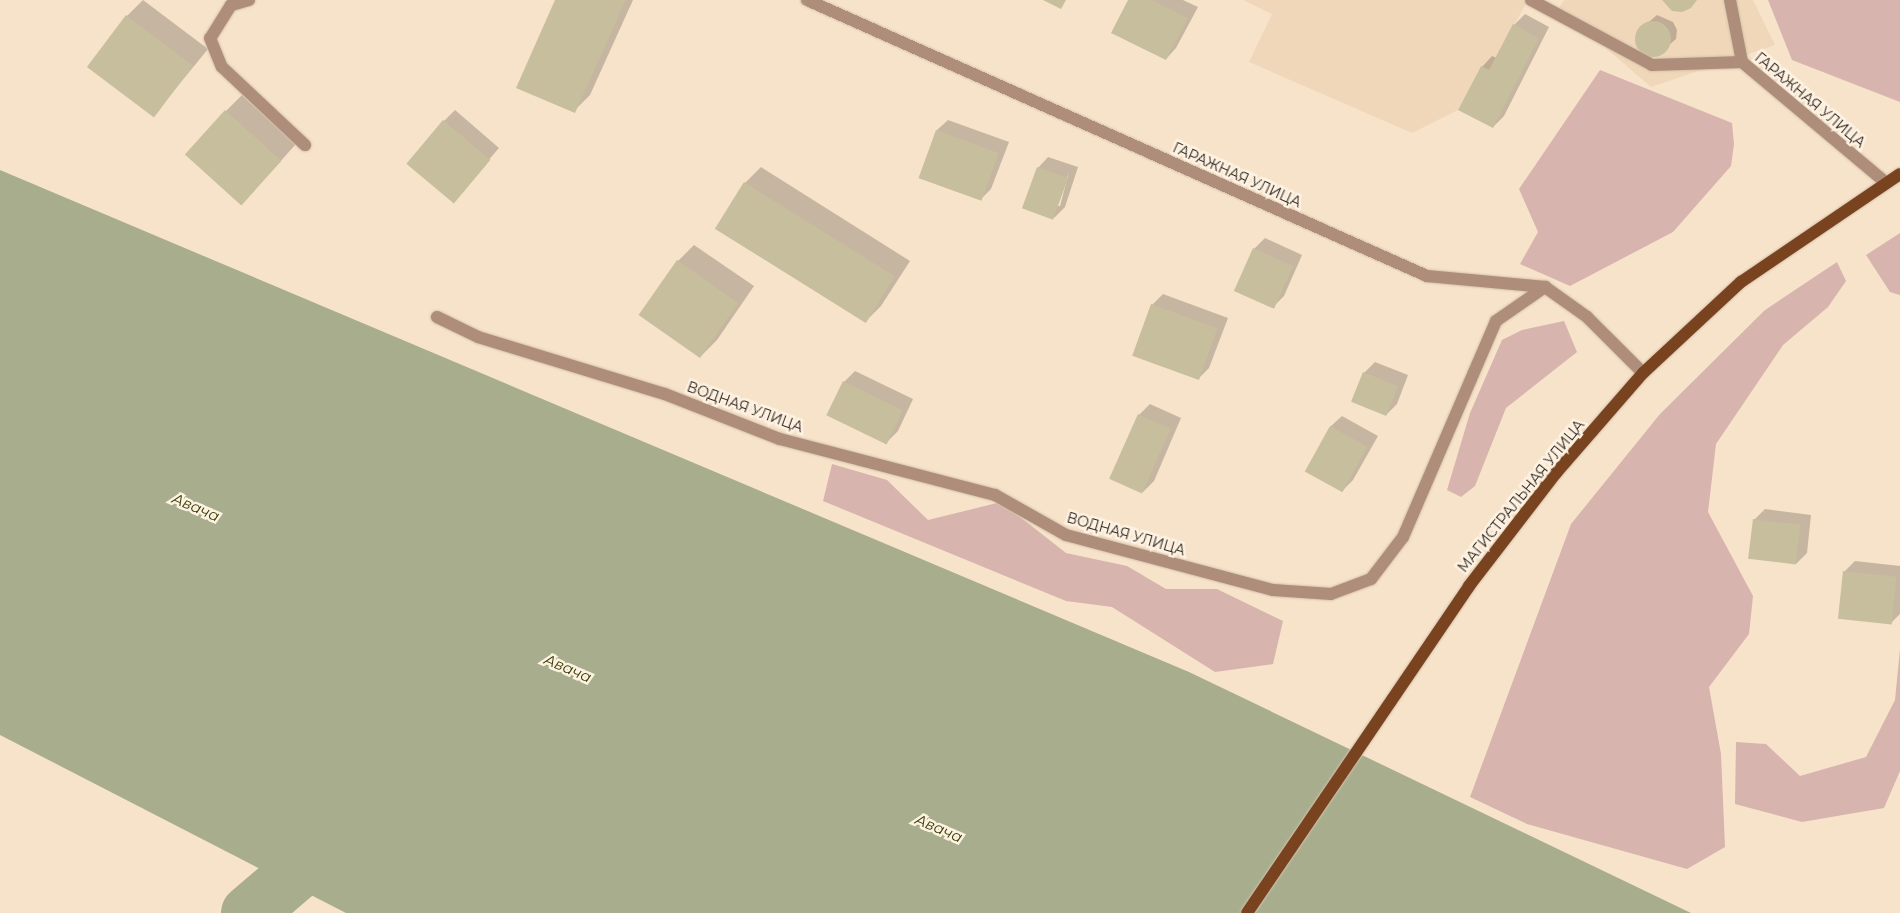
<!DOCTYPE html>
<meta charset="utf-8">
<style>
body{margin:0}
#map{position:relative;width:1900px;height:913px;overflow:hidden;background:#f7e3ca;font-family:Montserrat,sans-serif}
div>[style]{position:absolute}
.built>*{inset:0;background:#f0d7b9}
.green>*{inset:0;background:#d7b4ae}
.water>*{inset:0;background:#a8ae8d}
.shadow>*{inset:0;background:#0003}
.river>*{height:56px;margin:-28px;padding:0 28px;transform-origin:28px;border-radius:28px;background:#a8ae8d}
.building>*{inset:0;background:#c7be9d;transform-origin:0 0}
.round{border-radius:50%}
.roads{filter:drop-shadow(0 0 1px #d3c1ab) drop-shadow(0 0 1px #d3c1ab)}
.service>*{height:12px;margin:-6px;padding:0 6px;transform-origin:6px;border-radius:6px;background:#ae8e7b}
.minor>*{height:12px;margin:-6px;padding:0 6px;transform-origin:6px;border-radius:6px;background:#ae8e7b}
.primary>*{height:12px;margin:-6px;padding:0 6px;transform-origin:6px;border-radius:6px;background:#7a431f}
span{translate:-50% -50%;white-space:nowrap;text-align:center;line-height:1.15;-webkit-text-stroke:5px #fef2e3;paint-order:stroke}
.street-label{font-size:14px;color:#2e261d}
.water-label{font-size:15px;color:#363d03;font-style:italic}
</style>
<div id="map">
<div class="built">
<i style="clip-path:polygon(1243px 0,1528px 0,1489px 70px,1480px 67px,1458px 110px,1412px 133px,1249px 62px,1272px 14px)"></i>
<i style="clip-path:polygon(1564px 0,1753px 0,1775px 45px,1651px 87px,1559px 8px)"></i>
</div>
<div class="green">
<i style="clip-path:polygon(1768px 0,1900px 0,1900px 102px,1792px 60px)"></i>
<i style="clip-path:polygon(1600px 70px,1732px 123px,1734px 144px,1731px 166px,1673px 232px,1570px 286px,1520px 264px,1538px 232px,1519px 189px)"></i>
<i style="clip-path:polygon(1900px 233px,1900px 295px,1890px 292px,1866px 255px)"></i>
<i style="clip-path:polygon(1837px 262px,1846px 281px,1828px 307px,1783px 345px,1716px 444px,1708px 512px,1753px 596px,1749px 634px,1709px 687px,1721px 754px,1725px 847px,1687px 869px,1527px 824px,1470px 797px,1571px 524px,1660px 414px,1765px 310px)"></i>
<i style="clip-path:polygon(1564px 321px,1577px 352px,1506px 408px,1475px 486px,1461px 497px,1447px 490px,1470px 413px,1502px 340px,1522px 330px)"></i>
<i style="clip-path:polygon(832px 464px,887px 480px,928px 520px,1001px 502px,1066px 553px,1127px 566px,1166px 589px,1217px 589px,1283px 621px,1273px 664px,1215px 672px,1112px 607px,1066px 601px,823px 501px)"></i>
<i style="clip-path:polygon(1900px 649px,1900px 771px,1884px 808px,1802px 822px,1735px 804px,1736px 742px,1766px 744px,1800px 776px,1866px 757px,1895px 700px)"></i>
</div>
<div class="water">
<i style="clip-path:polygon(0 170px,1189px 672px,1691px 913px,346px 913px,0 735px)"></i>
</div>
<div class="shadow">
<i style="clip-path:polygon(143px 0,208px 49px,154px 115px,127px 16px)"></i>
<i style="clip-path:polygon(556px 0,633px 0,590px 95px,574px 111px)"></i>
<i style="clip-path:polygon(1129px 0,1183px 0,1198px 7px,1176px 48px,1166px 59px)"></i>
<i style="clip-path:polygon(1525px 14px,1549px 27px,1504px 116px,1493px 127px,1482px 67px,1492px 56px,1497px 58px,1514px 25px)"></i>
<i style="clip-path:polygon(1657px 15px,1673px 22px,1677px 30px,1676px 39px,1656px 56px,1647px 55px,1636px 41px,1637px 32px)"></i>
<i style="clip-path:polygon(242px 95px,296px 144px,243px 203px,226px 111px)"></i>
<i style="clip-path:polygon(455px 110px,499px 148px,452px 202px,444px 121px)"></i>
<i style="clip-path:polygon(948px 120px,1009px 142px,991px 189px,980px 200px,919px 178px,937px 130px)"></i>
<i style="clip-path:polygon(evenodd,1048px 157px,1078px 167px,1065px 207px,1054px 218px,1038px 168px,1048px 157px,1069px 172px,1060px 206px,1057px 206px,1069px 172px)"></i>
<i style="clip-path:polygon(761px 167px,910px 261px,881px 306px,865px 322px,716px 229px,745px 183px)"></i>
<i style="clip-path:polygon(1265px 238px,1302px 255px,1284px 296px,1273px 307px,1254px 249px)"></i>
<i style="clip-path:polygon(694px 245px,754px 286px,717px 340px,701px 356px,641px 315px,678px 261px)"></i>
<i style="clip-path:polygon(1163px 294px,1228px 318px,1209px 368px,1198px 379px,1152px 305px)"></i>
<i style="clip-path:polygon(1375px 362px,1408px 375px,1397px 404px,1386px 415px,1364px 373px)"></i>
<i style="clip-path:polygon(855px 371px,913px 399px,898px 431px,887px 442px,844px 382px)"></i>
<i style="clip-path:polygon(1150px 404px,1181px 418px,1154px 481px,1143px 492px,1139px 415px)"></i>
<i style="clip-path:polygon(1342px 416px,1378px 436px,1353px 480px,1342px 491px,1306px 471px,1331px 426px)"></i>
<i style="clip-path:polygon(1765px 509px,1811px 515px,1807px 553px,1796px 564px,1754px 520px)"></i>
<i style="clip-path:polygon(1855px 561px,1900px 566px,1900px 614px,1891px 623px,1844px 572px)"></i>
</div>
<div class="river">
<i style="left:249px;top:913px;width:126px;rotate:-40.5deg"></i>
</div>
<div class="building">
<i style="clip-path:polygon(555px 0,626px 0,575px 113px,516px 88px)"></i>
<i style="clip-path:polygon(1043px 0,1066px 0,1061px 9px)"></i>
<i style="clip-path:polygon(1128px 0,1152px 0,1188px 18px,1166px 60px,1111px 33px)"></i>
<i style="clip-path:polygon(1662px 0,1697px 0,1691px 8px,1682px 12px,1672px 11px)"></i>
<i style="left:126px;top:15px;width:84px;height:65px;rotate:37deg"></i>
<i class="round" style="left:1635px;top:21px;width:36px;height:36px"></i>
<i style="clip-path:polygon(1513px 24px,1539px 38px,1493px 128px,1458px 110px,1481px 66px,1489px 70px)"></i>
<i style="left:225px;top:110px;width:76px;height:60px;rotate:42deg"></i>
<i style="left:443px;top:120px;width:62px;height:57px;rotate:40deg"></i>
<i style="left:936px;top:130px;width:67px;height:51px;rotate:20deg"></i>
<i style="left:1037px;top:167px;width:33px;height:44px;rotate:20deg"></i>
<i style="left:744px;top:182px;width:178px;height:55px;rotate:32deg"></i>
<i style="left:1253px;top:248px;width:44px;height:47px;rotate:24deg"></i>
<i style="left:677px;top:260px;width:75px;height:67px;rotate:35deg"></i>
<i style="left:1151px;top:304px;width:71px;height:55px;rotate:20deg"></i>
<i style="left:1363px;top:372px;width:38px;height:32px;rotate:22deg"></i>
<i style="left:843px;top:381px;width:67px;height:38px;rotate:26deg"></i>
<i style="left:1138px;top:414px;width:36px;height:71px;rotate:24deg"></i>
<i style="left:1330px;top:426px;width:43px;height:52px;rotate:29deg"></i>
<i style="left:1753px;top:519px;width:48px;height:40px;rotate:7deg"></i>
<i style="left:1843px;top:571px;width:54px;height:48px;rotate:6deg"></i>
</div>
<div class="roads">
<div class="service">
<i style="left:249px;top:0;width:19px;rotate:164deg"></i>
<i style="left:231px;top:5px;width:39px;rotate:122deg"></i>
<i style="left:210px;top:38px;width:31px;rotate:68deg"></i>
<i style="left:222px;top:67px;width:114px;rotate:43.2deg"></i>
<i style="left:1531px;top:0;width:137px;rotate:28.2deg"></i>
<i style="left:1652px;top:65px;width:90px;rotate:-1.9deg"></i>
<i style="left:1730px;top:0;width:63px;rotate:79deg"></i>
<i style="left:1742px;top:62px;width:188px;rotate:40deg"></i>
<i style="left:437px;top:317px;width:46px;rotate:26deg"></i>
<i style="left:478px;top:337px;width:195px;rotate:17deg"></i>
<i style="left:665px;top:394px;width:123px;rotate:21.4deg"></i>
<i style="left:780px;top:439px;width:222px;rotate:14.6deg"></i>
<i style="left:995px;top:495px;width:81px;rotate:29.4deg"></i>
<i style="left:1066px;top:535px;width:214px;rotate:14.9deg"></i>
<i style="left:1273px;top:590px;width:58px;rotate:3.9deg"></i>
<i style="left:1331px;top:594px;width:43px;rotate:-20.6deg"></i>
<i style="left:1371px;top:579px;width:53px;rotate:-52.7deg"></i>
<i style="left:1403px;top:537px;width:235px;rotate:-66.7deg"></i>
<i style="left:1496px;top:321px;width:60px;rotate:-34.8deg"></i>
</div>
<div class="minor">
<i style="left:807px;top:0;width:679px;rotate:24deg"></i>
<i style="left:1427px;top:276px;width:119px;rotate:5.3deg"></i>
<i style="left:1545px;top:287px;width:52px;rotate:35.5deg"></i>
<i style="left:1587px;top:317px;width:79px;rotate:45deg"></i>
</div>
<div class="primary">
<i style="left:1247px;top:913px;width:395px;rotate:-55.8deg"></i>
<i style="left:1469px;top:586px;width:143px;rotate:-52.4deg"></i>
<i style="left:1556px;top:473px;width:133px;rotate:-49deg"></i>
<i style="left:1643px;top:373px;width:134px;rotate:-42.9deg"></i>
<i style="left:1741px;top:282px;width:192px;rotate:-34.2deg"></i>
</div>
</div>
<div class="street-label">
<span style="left:1810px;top:100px;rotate:40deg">ГАРАЖНАЯ УЛИЦА</span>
<span style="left:1237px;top:175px;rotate:24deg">ГАРАЖНАЯ УЛИЦА</span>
<span style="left:745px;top:407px;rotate:20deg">ВОДНАЯ УЛИЦА</span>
<span style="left:1521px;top:496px;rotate:-51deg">МАГИСТРАЛЬНАЯ УЛИЦА</span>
<span style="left:1126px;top:534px;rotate:16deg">ВОДНАЯ УЛИЦА</span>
</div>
<div class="water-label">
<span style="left:196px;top:507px;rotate:23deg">Авача</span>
<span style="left:568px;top:668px;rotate:23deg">Авача</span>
<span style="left:939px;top:828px;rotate:23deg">Авача</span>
</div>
</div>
